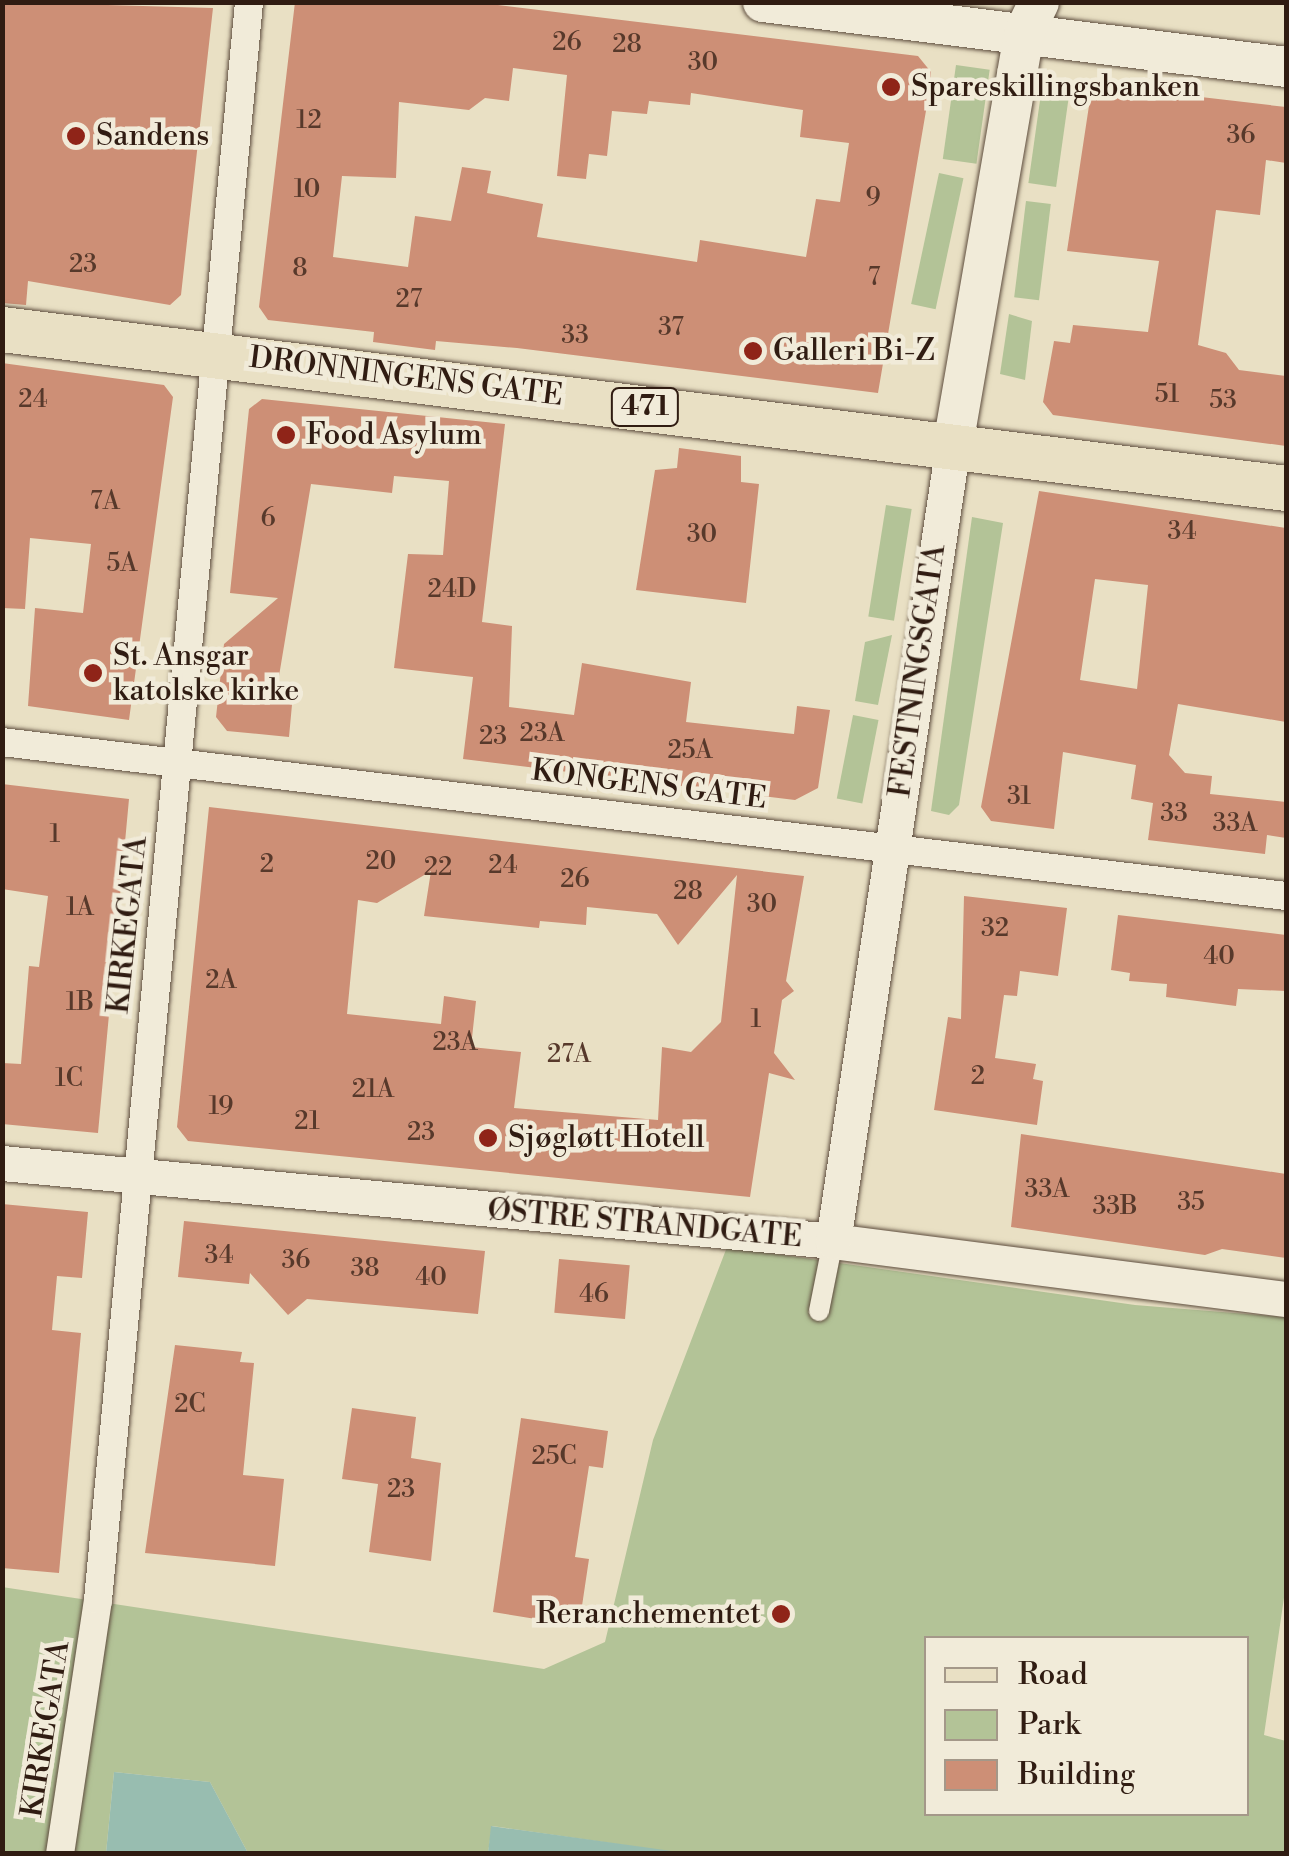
<!DOCTYPE html>
<meta charset="utf-8">
<style>
body{margin:0}
#map{position:relative;width:1289px;height:1856px;overflow:hidden;background:#e9e0c4;font-family:"Libre Bodoni",serif}
div>[style]{position:absolute}
.green>*{inset:0;background:#b3c397;transform-origin:0 0}
.water>*{inset:0;background:#98bdb0}
.building>*{inset:0;background:#cd8f76;transform-origin:0 0}
.roads{filter:drop-shadow(0 0 2px #5e4d3e) drop-shadow(0 0 2px #5e4d3e)}
.pedestrian>*{height:20px;margin:-10px;padding:0 10px;transform-origin:10px;border-radius:10px;background:#f1ebd9}
.minor>*{height:28px;margin:-14px;padding:0 14px;transform-origin:14px;border-radius:14px;background:#f1ebd9}
.tertiary>*{height:35px;margin:-17.5px;padding:0 17.5px;transform-origin:17.5px;border-radius:17.5px;background:#f1ebd9}
.secondary>*{height:40px;margin:-20px;padding:0 20px;transform-origin:20px;border-radius:20px;background:#f1ebd9}
.primary>*{height:45px;margin:-22.5px;padding:0 22.5px;transform-origin:22.5px;border-radius:22.5px;background:#e9e0c4}
.dots>*{width:28px;height:28px;translate:-50% -50%;box-sizing:border-box;border:5px solid #f1ebd9;border-radius:50%}
span{translate:-50% -50%;white-space:nowrap;text-align:center;line-height:1.15;-webkit-text-stroke:9px #f1ebd9;paint-order:stroke}
.number-label{font-size:25px;color:#57392b}
.number-label span{-webkit-text-stroke-width:0}
.shield-label span{padding:2px 8px;background:#f1ebd9;border:2px solid;border-radius:8px;-webkit-text-stroke-width:0}
.shield-label{font-size:28px;color:#301c12;font-weight:700}
.poi-label{font-size:30px;color:#301c12}
.left{translate:0 -50%;text-align:left}
.right{translate:-100% -50%;text-align:right}
.street-label{font-size:30px;color:#301c12}
.frame{position:absolute;inset:0;border:5px solid #301c12;pointer-events:none}
.legend{position:absolute;left:924px;top:1636px;width:325px;height:180px;box-sizing:border-box;background:#f1ebd9;border:2px solid #a49889;margin:0;padding:12px 18px;list-style:none;font-size:30px;color:#301c12}
.legend li{display:flex;align-items:center;gap:20px;height:50px}
.legend b{width:50px;border:2px solid #a49889}
</style>
<div id="map">
<div class="green">
<i style="left:956px;top:65px;width:34px;height:95px;rotate:8deg"></i>
<i style="left:1043px;top:79px;width:28px;height:105px;rotate:8deg"></i>
<i style="left:939px;top:173px;width:25px;height:134px;rotate:12deg"></i>
<i style="left:1026px;top:201px;width:25px;height:97px;rotate:7deg"></i>
<i style="clip-path:polygon(1009px 314px,1032px 321px,1025px 380px,1000px 374px)"></i>
<i style="left:886px;top:505px;width:26px;height:113px;rotate:9deg"></i>
<i style="clip-path:polygon(972px 517px,1003px 523px,959px 805px,949px 815px,931px 811px)"></i>
<i style="clip-path:polygon(892px 635px,878px 705px,855px 701px,865px 642px)"></i>
<i style="left:853px;top:715px;width:26px;height:85px;rotate:11deg"></i>
<i style="clip-path:polygon(evenodd,727px 1247px,1135px 1305px,1286px 1317px,1286px 1584px,1264px 1735px,1286px 1741px,1286px 1853px,686px 1854px,492px 1826px,488px 1853px,248px 1853px,210px 1782px,114px 1772px,106px 1853px,3px 1853px,2px 1587px,544px 1669px,605px 1642px,653px 1440px,727px 1247px,926px 1638px,1246px 1638px,1246px 1814px,926px 1814px,926px 1638px)"></i>
</div>
<div class="water">
<i style="clip-path:polygon(114px 1772px,210px 1782px,248px 1853px,106px 1853px)"></i>
<i style="clip-path:polygon(491px 1826px,686px 1853px,488px 1853px)"></i>
</div>
<div class="building">
<i style="clip-path:polygon(2px 2px,213px 8px,181px 295px,170px 305px,28px 281px,26px 305px,2px 303px)"></i>
<i style="clip-path:polygon(evenodd,295px 2px,474px 2px,918px 56px,931px 72px,929px 93px,878px 393px,517px 348px,436px 341px,435px 350px,373px 342px,374px 332px,268px 320px,259px 307px,295px 2px,513px 68px,567px 75px,557px 176px,586px 179px,589px 154px,607px 156px,612px 111px,647px 114px,649px 101px,690px 105px,691px 93px,803px 110px,800px 137px,849px 143px,840px 202px,816px 199px,806px 257px,700px 240px,697px 262px,537px 237px,543px 204px,487px 193px,491px 171px,462px 167px,451px 221px,415px 216px,408px 267px,333px 257px,342px 176px,396px 178px,399px 102px,469px 110px,485px 98px,509px 101px,513px 68px)"></i>
<i style="clip-path:polygon(1106px 86px,1286px 107px,1286px 163px,1266px 160px,1260px 215px,1216px 210px,1198px 345px,1226px 353px,1239px 370px,1286px 376px,1286px 446px,1053px 415px,1043px 402px,1054px 341px,1070px 343px,1073px 325px,1148px 332px,1159px 261px,1067px 251px,1090px 99px)"></i>
<i style="clip-path:polygon(2px 363px,164px 385px,173px 397px,129px 720px,28px 706px,35px 608px,83px 613px,91px 544px,30px 538px,25px 609px,2px 608px)"></i>
<i style="clip-path:polygon(262px 399px,505px 424px,482px 622px,512px 626px,509px 707px,574px 715px,582px 663px,691px 682px,686px 722px,794px 734px,797px 706px,830px 710px,818px 788px,795px 800px,463px 759px,473px 677px,394px 668px,408px 554px,443px 555px,449px 481px,394px 476px,392px 493px,311px 484px,278px 682px,294px 683px,289px 737px,227px 731px,216px 717px,224px 644px,278px 598px,230px 593px,249px 409px)"></i>
<i style="clip-path:polygon(679px 448px,741px 456px,741px 482px,759px 484px,746px 603px,636px 590px,655px 470px,677px 468px)"></i>
<i style="clip-path:polygon(evenodd,1039px 491px,1286px 528px,1286px 722px,1178px 704px,1169px 755px,1185px 773px,1212px 776px,1210px 794px,1286px 802px,1286px 838px,1267px 835px,1265px 854px,1148px 840px,1153px 803px,1131px 799px,1136px 765px,1063px 752px,1054px 829px,991px 821px,981px 807px,1039px 491px,1095px 579px,1148px 585px,1137px 689px,1080px 680px,1095px 579px)"></i>
<i style="clip-path:polygon(2px 784px,129px 799px,98px 1133px,2px 1124px,2px 1063px,21px 1064px,29px 966px,39px 967px,48px 896px,2px 889px)"></i>
<i style="clip-path:polygon(evenodd,209px 807px,804px 876px,786px 981px,794px 991px,782px 1000px,774px 1053px,795px 1080px,769px 1073px,750px 1197px,188px 1141px,177px 1127px,209px 807px,431px 871px,424px 916px,539px 928px,540px 921px,586px 925px,587px 907px,657px 914px,678px 945px,737px 875px,721px 1022px,691px 1052px,662px 1047px,658px 1120px,514px 1108px,521px 1052px,471px 1047px,476px 1001px,444px 996px,441px 1024px,347px 1014px,358px 900px,377px 903px,431px 871px)"></i>
<i style="clip-path:polygon(964px 896px,1067px 908px,1058px 976px,1020px 971px,1017px 996px,1004px 995px,995px 1058px,1036px 1064px,1033px 1079px,1043px 1081px,1037px 1125px,934px 1110px,948px 1017px,961px 1019px)"></i>
<i style="clip-path:polygon(1118px 915px,1286px 935px,1286px 991px,1238px 989px,1236px 1006px,1166px 997px,1167px 984px,1129px 981px,1130px 973px,1111px 970px)"></i>
<i style="clip-path:polygon(1021px 1134px,1286px 1174px,1286px 1258px,1222px 1249px,1205px 1255px,1011px 1227px)"></i>
<i style="clip-path:polygon(2px 1204px,88px 1212px,82px 1278px,57px 1276px,52px 1330px,81px 1333px,59px 1573px,2px 1568px)"></i>
<i style="clip-path:polygon(184px 1221px,485px 1251px,478px 1314px,307px 1299px,288px 1315px,250px 1273px,249px 1284px,178px 1277px)"></i>
<i style="left:559px;top:1259px;width:71px;height:54px;rotate:5deg"></i>
<i style="clip-path:polygon(175px 1345px,242px 1352px,240px 1362px,254px 1363px,243px 1475px,284px 1479px,275px 1566px,145px 1553px)"></i>
<i style="clip-path:polygon(352px 1408px,416px 1417px,411px 1458px,441px 1463px,431px 1561px,369px 1552px,378px 1484px,342px 1479px)"></i>
<i style="clip-path:polygon(521px 1418px,608px 1431px,603px 1468px,589px 1466px,575px 1557px,589px 1559px,579px 1626px,493px 1612px)"></i>
</div>
<div class="roads">
<div class="pedestrian">
<i style="left:819px;top:1311px;width:71px;rotate:-78.7deg"></i>
</div>
<div class="minor">
<i style="left:2px;top:742px;width:1293px;rotate:6.84deg"></i>
<i style="left:60px;top:1854px;width:257px;rotate:-81.5deg"></i>
<i style="left:98px;top:1600px;width:1605px;rotate:-84.6deg"></i>
</div>
<div class="tertiary">
<i style="left:2px;top:1163px;width:835px;rotate:5.36deg"></i>
<i style="left:833px;top:1241px;width:457px;rotate:7.3deg"></i>
<i style="left:833px;top:1241px;width:805px;rotate:-81.43deg"></i>
</div>
<div class="secondary">
<i style="left:763px;top:2px;width:527px;rotate:7.08deg"></i>
<i style="left:953px;top:445px;width:418px;rotate:-80.2deg"></i>
<i style="left:1024px;top:33px;width:34px;rotate:-64deg"></i>
</div>
<div class="primary">
<i style="left:2px;top:329px;width:1294px;rotate:7.06deg"></i>
</div>
</div>
<div class="dots">
<i style="left:891px;top:87px;background:#8f2418"></i>
<i style="left:76px;top:136px;background:#8f2418"></i>
<i style="left:753px;top:351px;background:#8f2418"></i>
<i style="left:286px;top:435px;background:#8f2418"></i>
<i style="left:93px;top:673px;background:#8f2418"></i>
<i style="left:488px;top:1138px;background:#8f2418"></i>
<i style="left:781px;top:1614px;background:#8f2418"></i>
</div>
<div class="number-label">
<span style="left:567px;top:43px">26</span>
<span style="left:627px;top:45px">28</span>
<span style="left:703px;top:63px">30</span>
<span style="left:309px;top:121px">12</span>
<span style="left:1241px;top:136px">36</span>
<span style="left:307px;top:190px">10</span>
<span style="left:873px;top:198px">9</span>
<span style="left:83px;top:265px">23</span>
<span style="left:300px;top:269px">8</span>
<span style="left:874px;top:278px">7</span>
<span style="left:409px;top:300px">27</span>
<span style="left:671px;top:328px">37</span>
<span style="left:575px;top:336px">33</span>
<span style="left:1167px;top:395px">51</span>
<span style="left:33px;top:400px">24</span>
<span style="left:1223px;top:401px">53</span>
<span style="left:105px;top:502px">7A</span>
<span style="left:268px;top:519px">6</span>
<span style="left:1182px;top:532px">34</span>
<span style="left:702px;top:535px">30</span>
<span style="left:122px;top:564px">5A</span>
<span style="left:452px;top:590px">24D</span>
<span style="left:542px;top:734px">23A</span>
<span style="left:493px;top:737px">23</span>
<span style="left:690px;top:751px">25A</span>
<span style="left:1019px;top:797px">31</span>
<span style="left:1174px;top:814px">33</span>
<span style="left:1235px;top:824px">33A</span>
<span style="left:55px;top:835px">1</span>
<span style="left:381px;top:862px">20</span>
<span style="left:267px;top:865px">2</span>
<span style="left:503px;top:866px">24</span>
<span style="left:438px;top:868px">22</span>
<span style="left:575px;top:880px">26</span>
<span style="left:688px;top:892px">28</span>
<span style="left:762px;top:905px">30</span>
<span style="left:80px;top:908px">1A</span>
<span style="left:995px;top:929px">32</span>
<span style="left:1219px;top:957px">40</span>
<span style="left:221px;top:981px">2A</span>
<span style="left:80px;top:1003px">1B</span>
<span style="left:756px;top:1020px">1</span>
<span style="left:455px;top:1043px">23A</span>
<span style="left:569px;top:1055px">27A</span>
<span style="left:978px;top:1077px">2</span>
<span style="left:69px;top:1079px">1C</span>
<span style="left:373px;top:1090px">21A</span>
<span style="left:221px;top:1107px">19</span>
<span style="left:307px;top:1122px">21</span>
<span style="left:421px;top:1133px">23</span>
<span style="left:1047px;top:1190px">33A</span>
<span style="left:1191px;top:1203px">35</span>
<span style="left:1115px;top:1207px">33B</span>
<span style="left:219px;top:1256px">34</span>
<span style="left:296px;top:1261px">36</span>
<span style="left:365px;top:1269px">38</span>
<span style="left:431px;top:1278px">40</span>
<span style="left:594px;top:1295px">46</span>
<span style="left:190px;top:1405px">2C</span>
<span style="left:554px;top:1457px">25C</span>
<span style="left:401px;top:1490px">23</span>
</div>
<div class="shield-label">
<span style="left:645px;top:407px">471</span>
</div>
<div class="poi-label">
<span class="left" style="left:911px;top:87px">Spareskillingsbanken</span>
<span class="left" style="left:96px;top:136px">Sandens</span>
<span class="left" style="left:773px;top:351px">Galleri Bi-Z</span>
<span class="left" style="left:306px;top:435px">Food Asylum</span>
<span class="left" style="left:113px;top:673px">St. Ansgar<br>katolske kirke</span>
<span class="left" style="left:508px;top:1138px">Sjøgløtt Hotell</span>
<span class="right" style="left:761px;top:1614px">Reranchementet</span>
</div>
<div class="street-label">
<span style="left:406px;top:377px;rotate:7deg">DRONNINGENS GATE</span>
<span style="left:918px;top:671px;rotate:-82deg">FESTNINGSGATA</span>
<span style="left:649px;top:785px;rotate:7deg">KONGENS GATE</span>
<span style="left:128px;top:925px;rotate:-84deg">KIRKEGATA</span>
<span style="left:645px;top:1224px;rotate:5deg">ØSTRE STRANDGATE</span>
<span style="left:46px;top:1729px;rotate:-81deg">KIRKEGATA</span>
</div>
<div class="frame"></div>
<ul class="legend">
<li><b style="height:12px;background:#e9e0c4"></b>Road</li>
<li><b style="height:28px;background:#b3c397"></b>Park</li>
<li><b style="height:28px;background:#cd8f76"></b>Building</li>
</ul>
</div>
